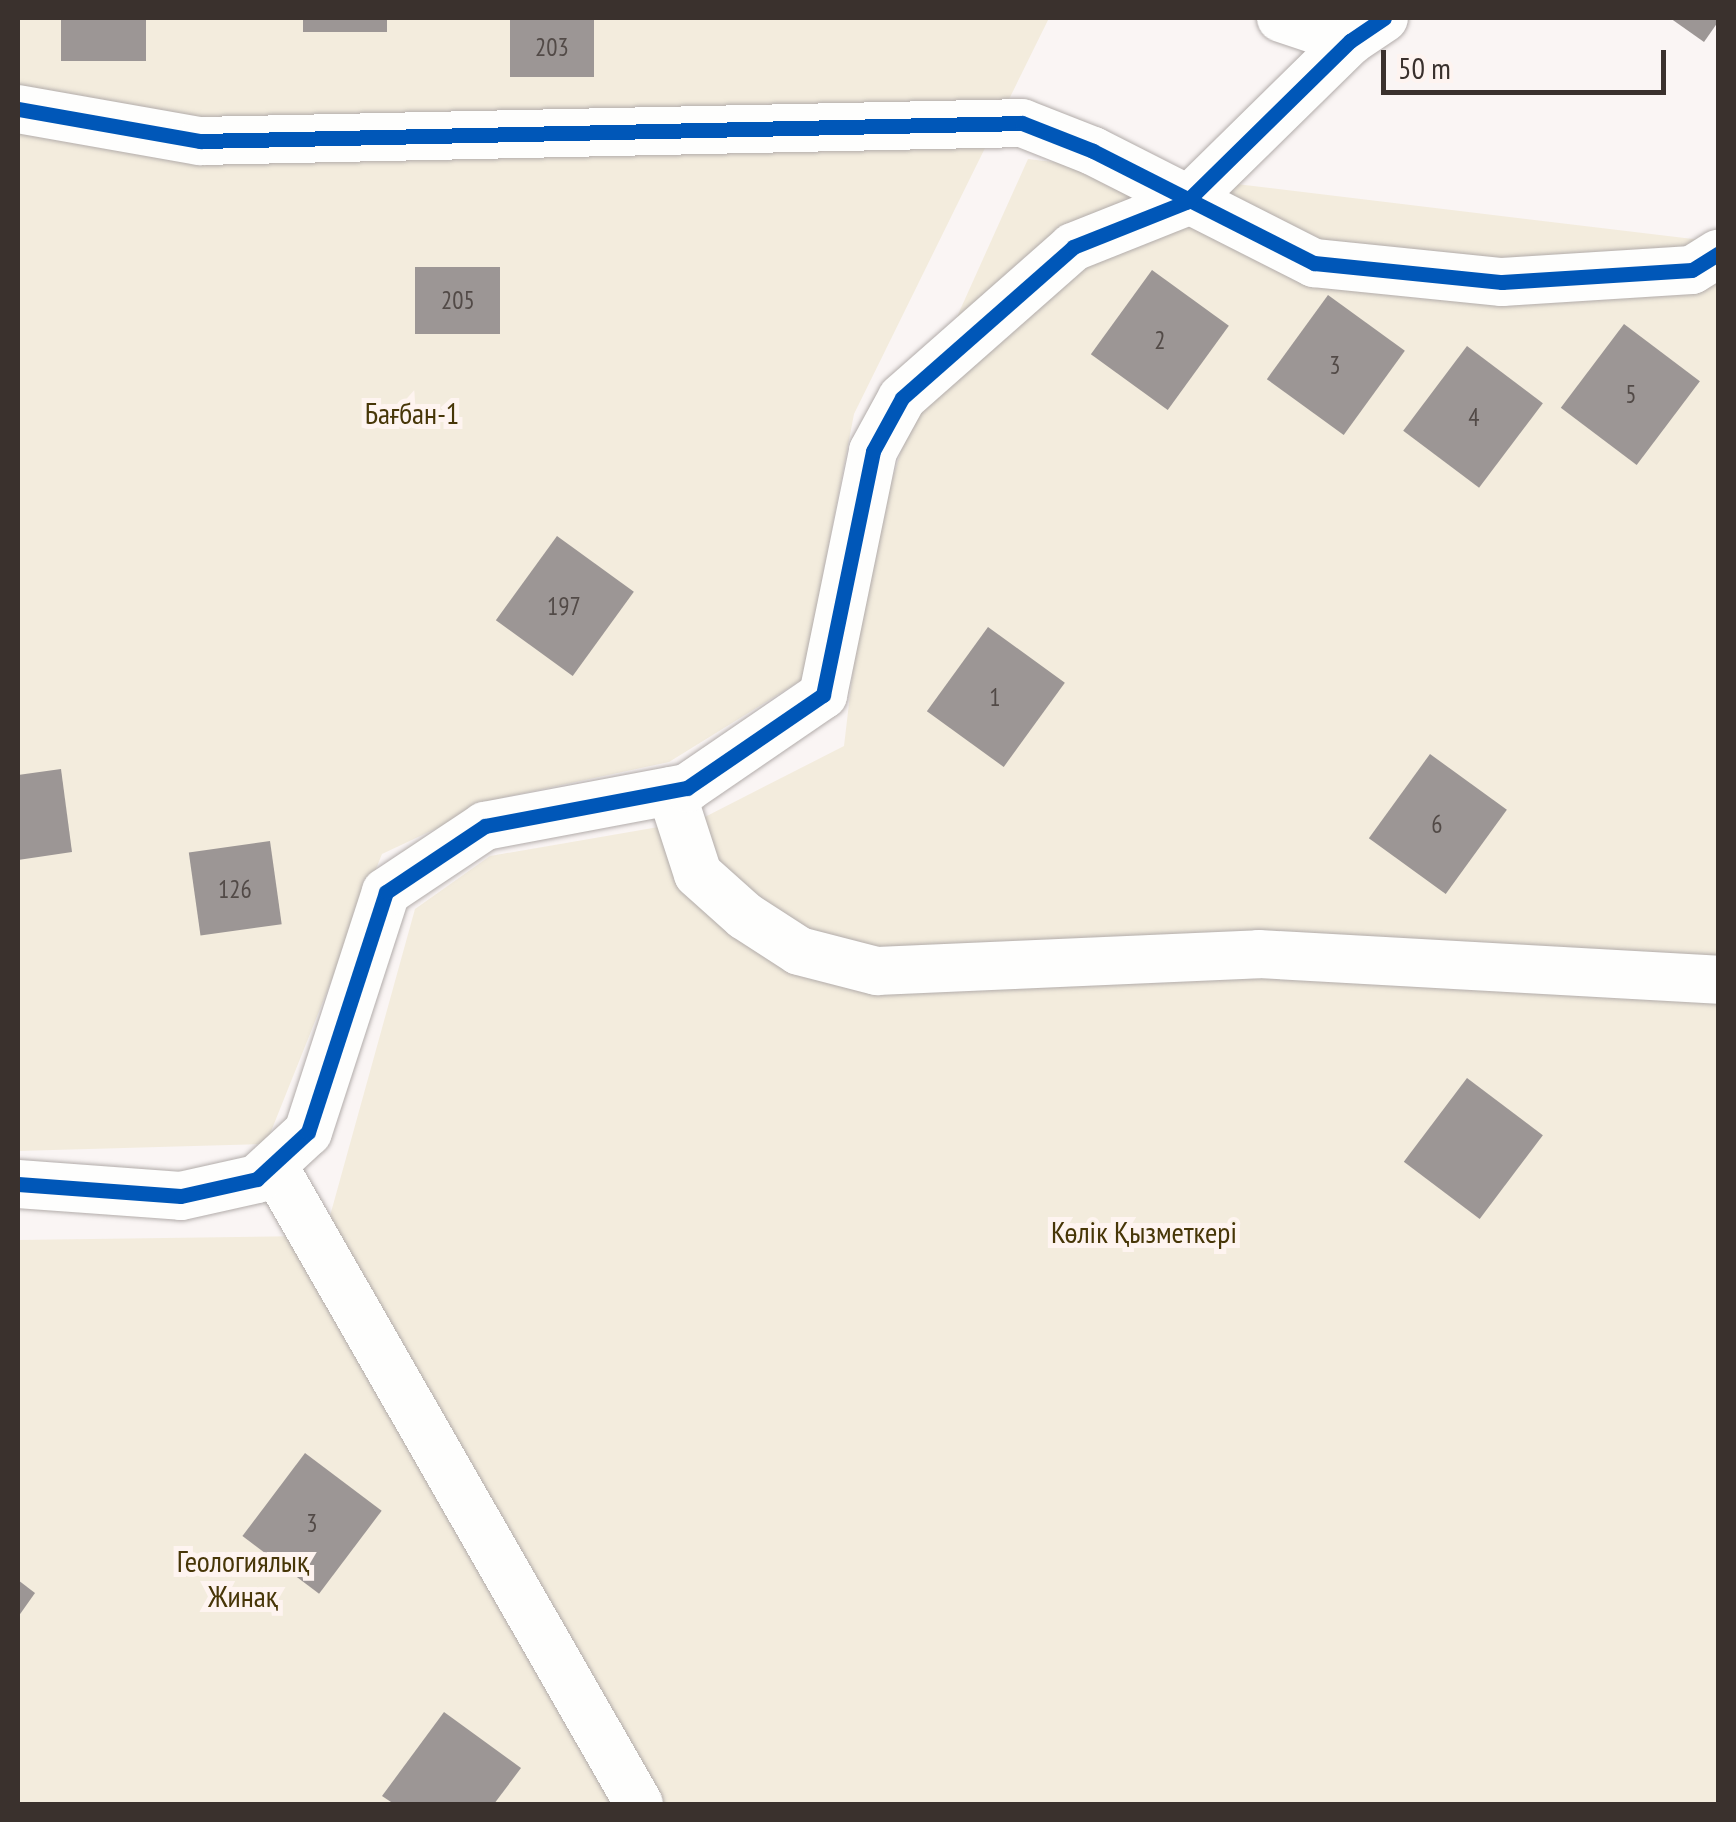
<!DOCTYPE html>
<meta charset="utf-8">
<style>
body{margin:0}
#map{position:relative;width:1736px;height:1822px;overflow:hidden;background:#faf5f4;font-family:"PT Sans Narrow",sans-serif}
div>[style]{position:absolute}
.green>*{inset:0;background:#f3ecdd}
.building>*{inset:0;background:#9c9695;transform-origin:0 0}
.roads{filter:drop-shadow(0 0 2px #b2acaa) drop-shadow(0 0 2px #b2acaa)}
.minor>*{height:48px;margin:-24px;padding:0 24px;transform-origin:24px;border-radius:24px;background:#fefefd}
.cycleway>*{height:15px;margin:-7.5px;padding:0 7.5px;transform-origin:7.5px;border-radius:7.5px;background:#0057b8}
span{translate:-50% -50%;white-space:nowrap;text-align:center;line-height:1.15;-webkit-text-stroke:10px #fef4f0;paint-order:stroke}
.number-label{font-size:25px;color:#524a47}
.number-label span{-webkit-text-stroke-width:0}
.park-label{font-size:30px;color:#473607}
.frame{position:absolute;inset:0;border:20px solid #3a312d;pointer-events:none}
.scale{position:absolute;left:1381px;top:50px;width:285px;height:45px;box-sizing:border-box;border:5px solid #3a312d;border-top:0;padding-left:12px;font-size:30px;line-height:35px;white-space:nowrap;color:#3a312d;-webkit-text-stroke:8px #fef4f0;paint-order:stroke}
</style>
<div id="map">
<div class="green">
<i style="clip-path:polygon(18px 18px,1049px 18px,854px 414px,803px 679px,669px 762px,501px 798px,382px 854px,266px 1144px,18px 1151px)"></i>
<i style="clip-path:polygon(1028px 159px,1718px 242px,1718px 1804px,646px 1804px,325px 1234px,415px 909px,490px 856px,699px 820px,844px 746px,865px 567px,911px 419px)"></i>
<i style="clip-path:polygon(309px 1236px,628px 1804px,18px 1804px,18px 1240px)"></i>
</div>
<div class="building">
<i style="left:61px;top:18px;width:85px;height:43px"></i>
<i style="left:303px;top:18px;width:84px;height:14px"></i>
<i style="left:510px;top:18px;width:84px;height:59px"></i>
<i style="clip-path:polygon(1670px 18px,1718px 18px,1718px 22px,1704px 42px)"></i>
<i style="left:415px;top:267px;width:85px;height:67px"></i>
<i style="left:1152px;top:270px;width:95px;height:104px;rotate:36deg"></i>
<i style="left:1328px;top:295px;width:95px;height:104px;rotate:36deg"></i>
<i style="left:1624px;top:324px;width:95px;height:105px;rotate:37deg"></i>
<i style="left:1467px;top:346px;width:95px;height:106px;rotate:37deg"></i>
<i style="left:557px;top:536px;width:95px;height:104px;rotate:36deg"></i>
<i style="left:988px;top:627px;width:95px;height:104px;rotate:36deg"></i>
<i style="left:1430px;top:754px;width:95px;height:104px;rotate:36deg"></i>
<i style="clip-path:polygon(61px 769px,72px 852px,18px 860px,18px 775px)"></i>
<i style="left:270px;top:841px;width:84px;height:82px;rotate:82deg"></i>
<i style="left:1467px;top:1078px;width:95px;height:105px;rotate:37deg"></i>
<i style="left:305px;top:1453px;width:96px;height:104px;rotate:37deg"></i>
<i style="clip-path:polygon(18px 1580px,35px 1593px,18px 1617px)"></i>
<i style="clip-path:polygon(444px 1712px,521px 1768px,494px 1804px,394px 1804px,382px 1796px)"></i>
</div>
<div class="roads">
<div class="minor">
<i style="left:1281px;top:18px;width:73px;rotate:18.4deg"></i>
<i style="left:18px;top:109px;width:185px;rotate:10deg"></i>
<i style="left:200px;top:141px;width:822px;rotate:-1.25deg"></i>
<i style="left:1022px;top:123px;width:76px;rotate:21.5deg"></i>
<i style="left:1093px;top:151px;width:248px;rotate:26.9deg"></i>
<i style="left:1314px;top:263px;width:189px;rotate:5.8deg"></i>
<i style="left:1502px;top:282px;width:190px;rotate:-3.6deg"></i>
<i style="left:1692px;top:270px;width:31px;rotate:-32deg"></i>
<i style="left:671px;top:791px;width:87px;rotate:72deg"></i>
<i style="left:698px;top:874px;width:63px;rotate:41.8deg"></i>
<i style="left:745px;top:916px;width:64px;rotate:32.9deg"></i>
<i style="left:799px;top:951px;width:81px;rotate:14.4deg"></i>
<i style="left:877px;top:971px;width:382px;rotate:-2.5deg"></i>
<i style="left:1259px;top:954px;width:460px;rotate:3.2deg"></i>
<i style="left:273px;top:1165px;width:736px;rotate:60.2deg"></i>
<i style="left:18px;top:1184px;width:163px;rotate:4.2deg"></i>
<i style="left:181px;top:1196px;width:78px;rotate:-12.6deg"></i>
<i style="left:257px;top:1179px;width:69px;rotate:-42.7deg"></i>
<i style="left:308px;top:1132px;width:252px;rotate:-72deg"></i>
<i style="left:386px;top:892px;width:119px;rotate:-33.7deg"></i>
<i style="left:485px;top:826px;width:206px;rotate:-10.7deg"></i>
<i style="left:687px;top:788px;width:165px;rotate:-34.4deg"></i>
<i style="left:823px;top:695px;width:249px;rotate:-78.4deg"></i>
<i style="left:873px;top:451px;width:60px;rotate:-61.3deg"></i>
<i style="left:902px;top:398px;width:228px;rotate:-41.4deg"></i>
<i style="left:1073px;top:247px;width:122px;rotate:-21.7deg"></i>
<i style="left:1186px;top:202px;width:230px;rotate:-44.5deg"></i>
<i style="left:1350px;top:41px;width:41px;rotate:-34.1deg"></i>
</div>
</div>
<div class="cycleway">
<i style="left:18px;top:109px;width:185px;rotate:10deg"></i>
<i style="left:200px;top:141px;width:822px;rotate:-1.25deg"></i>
<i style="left:1022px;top:123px;width:76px;rotate:21.5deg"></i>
<i style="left:1093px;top:151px;width:248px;rotate:26.9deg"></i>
<i style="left:1314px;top:263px;width:189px;rotate:5.8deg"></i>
<i style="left:1502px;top:282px;width:190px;rotate:-3.6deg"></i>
<i style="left:1692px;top:270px;width:31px;rotate:-32deg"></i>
<i style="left:18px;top:1184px;width:163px;rotate:4.2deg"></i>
<i style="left:181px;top:1196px;width:78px;rotate:-12.6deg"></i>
<i style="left:257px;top:1179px;width:69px;rotate:-42.7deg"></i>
<i style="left:308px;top:1132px;width:252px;rotate:-72deg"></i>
<i style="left:386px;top:892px;width:119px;rotate:-33.7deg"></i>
<i style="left:485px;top:826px;width:206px;rotate:-10.7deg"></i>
<i style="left:687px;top:788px;width:165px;rotate:-34.4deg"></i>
<i style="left:823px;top:695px;width:249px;rotate:-78.4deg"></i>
<i style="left:873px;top:451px;width:60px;rotate:-61.3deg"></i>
<i style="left:902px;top:398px;width:228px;rotate:-41.4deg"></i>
<i style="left:1073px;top:247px;width:122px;rotate:-21.7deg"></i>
<i style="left:1186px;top:202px;width:230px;rotate:-44.5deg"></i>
<i style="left:1350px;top:41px;width:41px;rotate:-34.1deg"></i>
</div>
<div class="number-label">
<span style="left:552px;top:47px">203</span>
<span style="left:458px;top:300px">205</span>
<span style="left:1160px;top:340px">2</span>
<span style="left:1335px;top:365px">3</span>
<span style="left:1631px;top:394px">5</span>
<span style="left:1474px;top:417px">4</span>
<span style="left:564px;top:606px">197</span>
<span style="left:995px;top:697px">1</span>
<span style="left:1437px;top:824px">6</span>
<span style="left:235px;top:889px">126</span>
<span style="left:312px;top:1523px">3</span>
</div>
<div class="park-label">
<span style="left:412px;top:413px">Бағбан-1</span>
<span style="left:1144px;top:1232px">Көлік Қызметкері</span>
<span style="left:243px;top:1578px">Геологиялық<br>Жинақ</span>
</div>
<div class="frame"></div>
<div class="scale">50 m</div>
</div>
